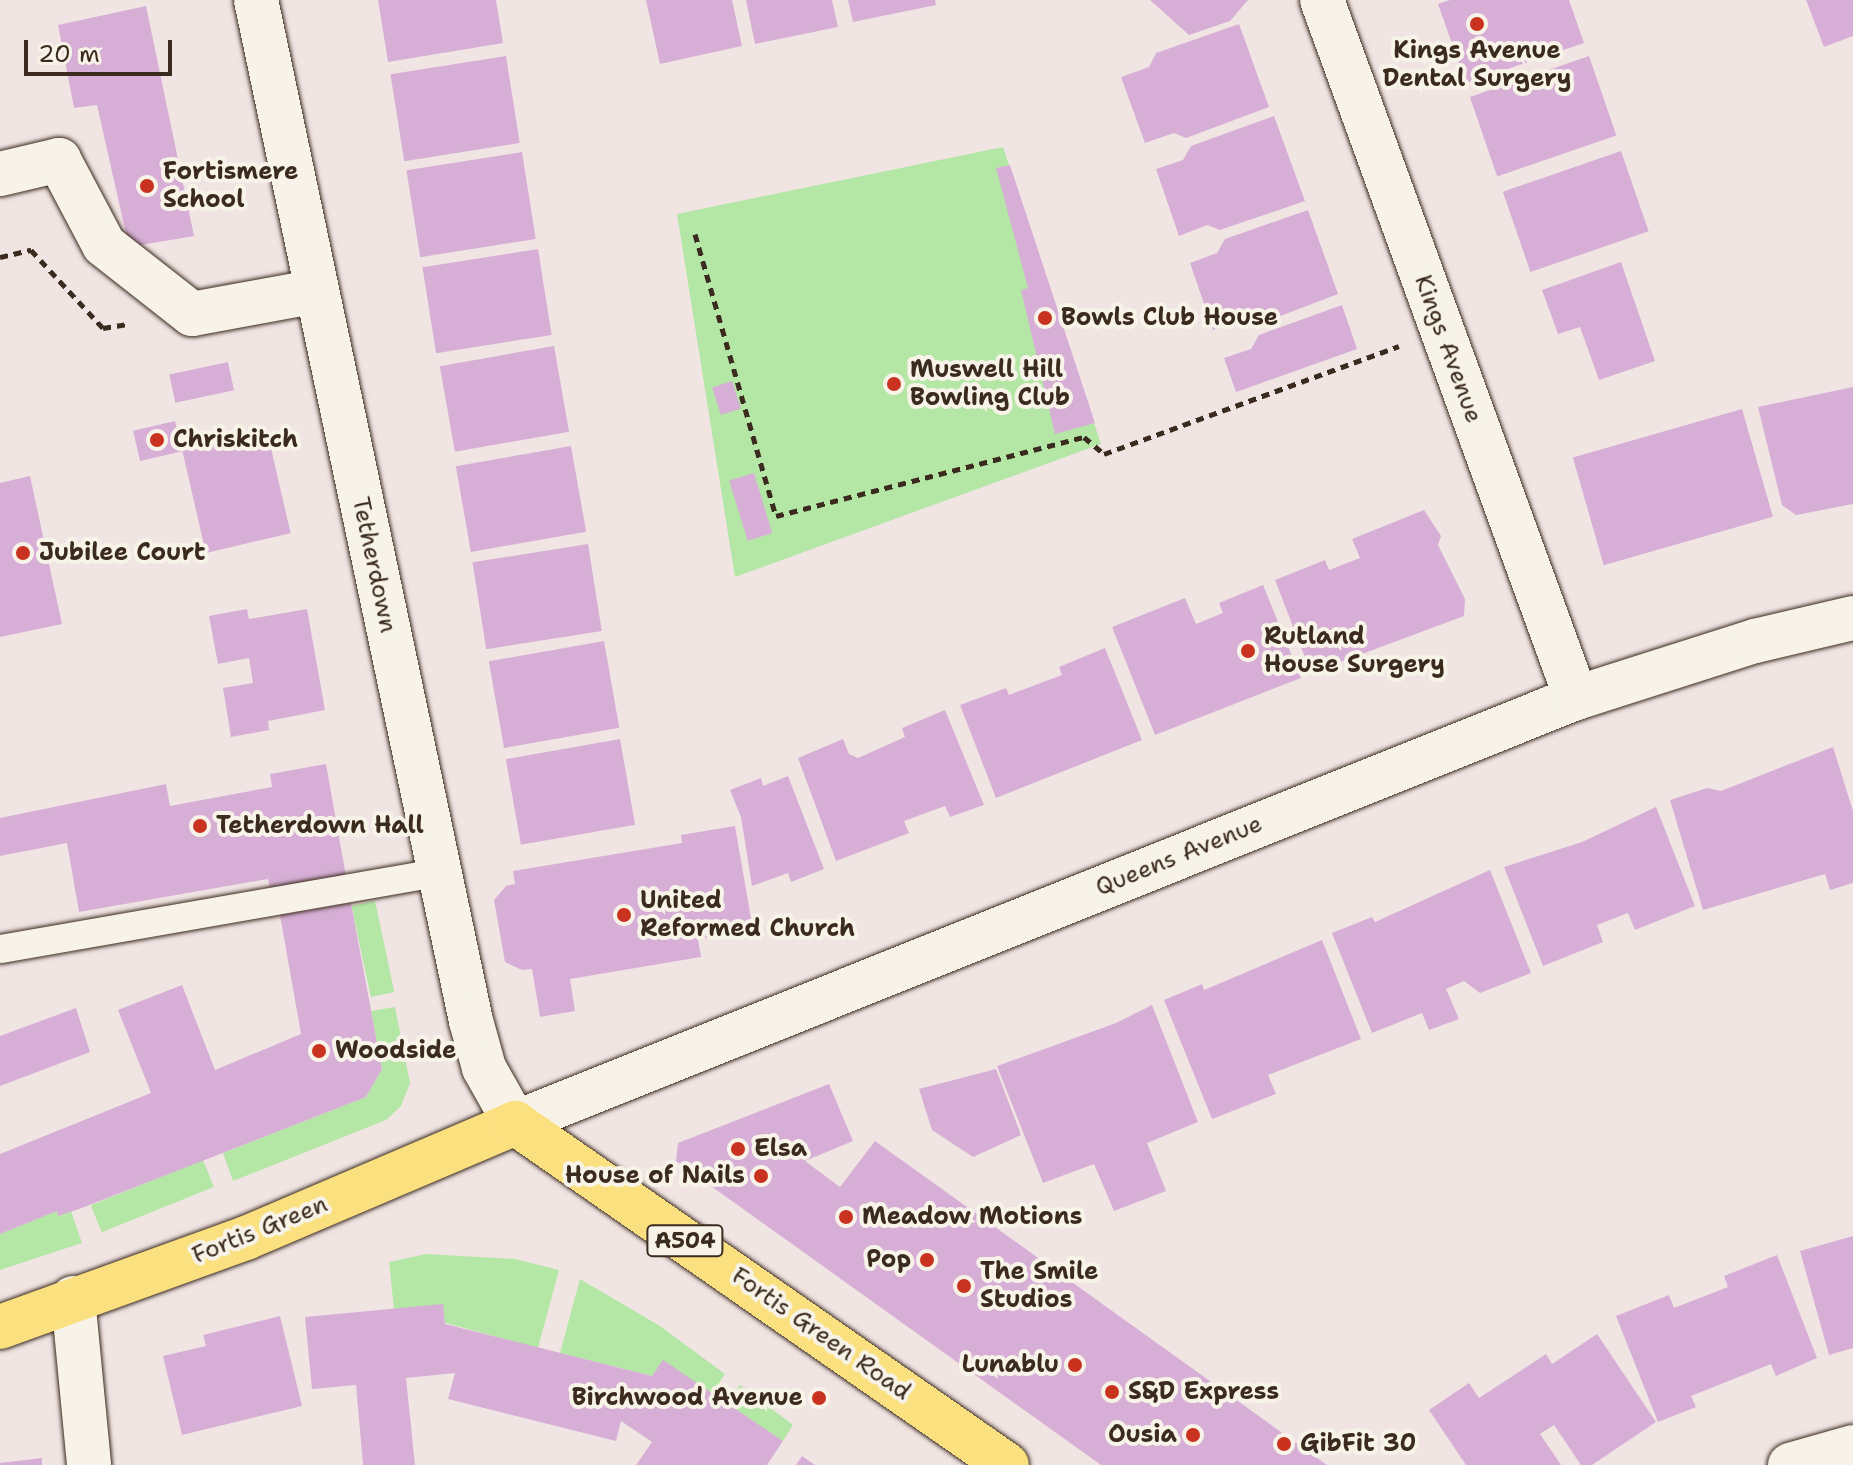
<!DOCTYPE html>
<style>
body{margin:0}
#map{position:relative;width:1853px;height:1465px;overflow:hidden;background:#f1e5e4;font-family:"Shantell Sans",sans-serif}
div>[style]{position:absolute}
.green>*{inset:0;background:#b4e6a6;transform-origin:0 0}
.building>*{inset:0;background:#d7afd6;transform-origin:0 0}
.path>*{height:5px;margin-top:-2.5px;transform-origin:0;background:repeating-linear-gradient(90deg,#3b2a1e 0 8px,transparent 0 14px)}
.roads{filter:drop-shadow(0 0 2px #3b2a1e) drop-shadow(0 0 2px #3b2a1e)}
.lane>*{height:28px;margin:-14px;padding:0 14px;transform-origin:14px;border-radius:14px;background:#f7f3e8}
.street>*{height:44px;margin:-22px;padding:0 22px;transform-origin:22px;border-radius:22px;background:#f7f3e8}
.secondary>*{height:44px;margin:-22px;padding:0 22px;transform-origin:22px;border-radius:22px;background:#f7f3e8}
.primary>*{height:44px;margin:-22px;padding:0 22px;transform-origin:22px;border-radius:22px;background:#fbe080}
.dots>*{width:22px;height:22px;translate:-50% -50%;box-sizing:border-box;border:4px solid #f7f3e8;border-radius:50%}
span{translate:-50% -50%;white-space:nowrap;text-align:center;line-height:1.15;-webkit-text-stroke:8px #f7f3e8;paint-order:stroke}
.shield-label span{padding:2px 6px;background:#f7f3e8;border:2px solid;border-radius:6px;-webkit-text-stroke-width:0}
.shield-label{font-size:22px;color:#3b2a1e;font-weight:700}
.poi-label{font-size:24px;color:#3b2a1e;font-weight:700}
.left{translate:0 -50%;text-align:left}
.right{translate:-100% -50%;text-align:right}
.street-label{font-size:24px;color:#3b2a1e}
.scale{position:absolute;left:24px;top:40px;width:148px;height:36px;box-sizing:border-box;border:4px solid #3b2a1e;border-top:0;padding-left:10px;font-size:24px;line-height:28px;white-space:nowrap;color:#3b2a1e;-webkit-text-stroke:6px #f7f3e8;paint-order:stroke}
</style>
<div id="map">
<div class="green">
<i style="clip-path:polygon(1003px 147px,1101px 444px,735px 577px,677px 214px)"></i>
<i style="left:375px;top:901px;width:93px;height:24px;rotate:78deg"></i>
<i style="clip-path:polygon(395px 1007px,410px 1083px,401px 1106px,386px 1120px,233px 1181px,223px 1153px,366px 1097px,382px 1069px,371px 1011px)"></i>
<i style="left:203px;top:1160px;width:29px;height:121px;rotate:68deg"></i>
<i style="clip-path:polygon(57px 1211px,59px 1216px,71px 1211px,82px 1243px,0 1270px,0 1234px)"></i>
<i style="clip-path:polygon(426px 1254px,515px 1259px,559px 1270px,538px 1348px,394px 1309px,389px 1262px)"></i>
<i style="clip-path:polygon(580px 1279px,660px 1326px,725px 1374px,712px 1394px,663px 1361px,652px 1376px,560px 1353px)"></i>
<i style="clip-path:polygon(740px 1385px,793px 1425px,783px 1441px,728px 1405px)"></i>
</div>
<div class="building">
<i style="clip-path:polygon(378px 0,496px 0,503px 43px,388px 62px)"></i>
<i style="clip-path:polygon(646px 0,732px 0,742px 46px,660px 64px)"></i>
<i style="clip-path:polygon(746px 0,832px 0,838px 27px,755px 44px)"></i>
<i style="clip-path:polygon(848px 0,935px 0,936px 5px,853px 22px)"></i>
<i style="clip-path:polygon(1150px 0,1248px 0,1230px 21px,1189px 35px)"></i>
<i style="clip-path:polygon(1450px 0,1569px 0,1584px 43px,1466px 83px,1438px 4px)"></i>
<i style="clip-path:polygon(1806px 0,1853px 0,1853px 36px,1824px 47px)"></i>
<i style="clip-path:polygon(146px 6px,194px 236px,129px 247px,97px 105px,74px 108px,58px 25px)"></i>
<i style="clip-path:polygon(1239px 24px,1269px 107px,1186px 138px,1174px 133px,1145px 143px,1121px 77px,1149px 67px,1156px 53px)"></i>
<i style="left:506px;top:56px;width:88px;height:117px;rotate:81deg"></i>
<i style="left:1589px;top:56px;width:84px;height:126px;rotate:71deg"></i>
<i style="clip-path:polygon(1274px 116px,1305px 201px,1220px 230px,1207px 225px,1179px 236px,1156px 169px,1183px 160px,1191px 146px)"></i>
<i style="left:1621px;top:151px;width:85px;height:125px;rotate:71deg"></i>
<i style="left:522px;top:152px;width:88px;height:117px;rotate:81deg"></i>
<i style="clip-path:polygon(1010px 165px,1095px 423px,1055px 434px,1021px 290px,1028px 288px,996px 168px)"></i>
<i style="clip-path:polygon(1308px 210px,1338px 294px,1252px 327px,1240px 319px,1213px 330px,1190px 263px,1217px 253px,1225px 239px)"></i>
<i style="left:538px;top:249px;width:87px;height:117px;rotate:81deg"></i>
<i style="clip-path:polygon(1621px 262px,1655px 361px,1599px 380px,1580px 327px,1558px 334px,1542px 290px)"></i>
<i style="clip-path:polygon(1342px 305px,1357px 349px,1236px 392px,1224px 358px,1251px 349px,1259px 335px)"></i>
<i style="left:554px;top:346px;width:87px;height:116px;rotate:80deg"></i>
<i style="left:228px;top:362px;width:29px;height:60px;rotate:78deg"></i>
<i style="left:732px;top:381px;width:29px;height:21px;rotate:72deg"></i>
<i style="clip-path:polygon(1853px 387px,1853px 504px,1796px 515px,1782px 505px,1758px 407px)"></i>
<i style="left:1742px;top:409px;width:112px;height:176px;rotate:74deg"></i>
<i style="left:175px;top:421px;width:31px;height:43px;rotate:77deg"></i>
<i style="left:267px;top:431px;width:105px;height:87px;rotate:77deg"></i>
<i style="left:571px;top:446px;width:87px;height:117px;rotate:80deg"></i>
<i style="left:754px;top:473px;width:63px;height:26px;rotate:73deg"></i>
<i style="clip-path:polygon(30px 476px,62px 624px,0 637px,0 483px)"></i>
<i style="clip-path:polygon(1424px 510px,1441px 536px,1438px 545px,1465px 599px,1464px 616px,1311px 673px,1275px 580px,1325px 560px,1329px 570px,1360px 558px,1352px 539px)"></i>
<i style="left:588px;top:544px;width:88px;height:117px;rotate:81deg"></i>
<i style="clip-path:polygon(1263px 585px,1301px 678px,1155px 735px,1112px 627px,1185px 598px,1196px 624px,1223px 613px,1219px 603px)"></i>
<i style="clip-path:polygon(247px 609px,249px 619px,307px 609px,325px 710px,268px 721px,269px 730px,231px 737px,223px 688px,253px 683px,249px 658px,218px 664px,209px 616px)"></i>
<i style="left:604px;top:641px;width:88px;height:117px;rotate:80deg"></i>
<i style="clip-path:polygon(1105px 648px,1142px 740px,996px 798px,960px 705px,1006px 688px,1009px 695px,1062px 675px,1059px 667px)"></i>
<i style="clip-path:polygon(945px 710px,984px 805px,950px 817px,945px 806px,904px 821px,909px 833px,836px 861px,798px 758px,843px 739px,849px 754px,858px 758px,905px 737px,902px 728px)"></i>
<i style="left:620px;top:739px;width:87px;height:116px;rotate:80deg"></i>
<i style="clip-path:polygon(1833px 747px,1853px 811px,1853px 883px,1830px 890px,1825px 874px,1703px 910px,1670px 800px,1707px 788px,1721px 791px)"></i>
<i style="clip-path:polygon(326px 764px,346px 876px,270px 889px,268px 879px,79px 912px,67px 843px,0 856px,0 818px,166px 784px,170px 806px,272px 787px,270px 774px)"></i>
<i style="clip-path:polygon(788px 776px,824px 869px,791px 882px,788px 873px,752px 886px,741px 817px,730px 790px,761px 778px,763px 786px)"></i>
<i style="clip-path:polygon(1656px 807px,1695px 906px,1635px 930px,1628px 913px,1597px 925px,1603px 942px,1543px 966px,1504px 867px,1582px 842px)"></i>
<i style="clip-path:polygon(735px 826px,753px 930px,698px 939px,701px 957px,570px 979px,575px 1011px,540px 1017px,532px 969px,522px 970px,505px 962px,494px 900px,506px 886px,515px 884px,513px 871px,682px 843px,681px 835px)"></i>
<i style="clip-path:polygon(1490px 870px,1531px 973px,1480px 993px,1464px 981px,1446px 989px,1459px 1019px,1429px 1030px,1422px 1013px,1372px 1033px,1332px 933px,1372px 917px,1375px 922px)"></i>
<i style="clip-path:polygon(351px 903px,382px 1069px,366px 1097px,79px 1209px,58px 1216px,57px 1211px,0 1234px,0 1154px,151px 1093px,118px 1010px,182px 985px,215px 1070px,301px 1034px,280px 915px)"></i>
<i style="clip-path:polygon(1322px 940px,1361px 1039px,1268px 1075px,1276px 1094px,1212px 1119px,1164px 1000px,1202px 984px,1204px 990px)"></i>
<i style="clip-path:polygon(1152px 1005px,1198px 1122px,1147px 1143px,1166px 1191px,1114px 1211px,1094px 1164px,1043px 1183px,997px 1066px,1116px 1023px)"></i>
<i style="clip-path:polygon(76px 1008px,90px 1052px,0 1086px,0 1036px)"></i>
<i style="clip-path:polygon(996px 1069px,1021px 1135px,973px 1157px,932px 1130px,919px 1089px)"></i>
<i style="clip-path:polygon(829px 1084px,853px 1141px,805px 1161px,840px 1187px,875px 1141px,1327px 1465px,1101px 1465px,676px 1161px,678px 1143px)"></i>
<i style="clip-path:polygon(1853px 1236px,1853px 1348px,1829px 1355px,1800px 1251px)"></i>
<i style="clip-path:polygon(1777px 1255px,1817px 1358px,1776px 1376px,1771px 1364px,1691px 1396px,1696px 1407px,1658px 1422px,1616px 1316px,1669px 1295px,1674px 1308px,1728px 1287px,1724px 1276px)"></i>
<i style="clip-path:polygon(443px 1304px,445px 1324px,652px 1376px,663px 1360px,783px 1441px,767px 1465px,636px 1465px,652px 1442px,621px 1421px,616px 1441px,448px 1399px,455px 1373px,406px 1378px,415px 1465px,363px 1465px,356px 1385px,312px 1389px,305px 1317px)"></i>
<i style="clip-path:polygon(280px 1316px,302px 1406px,182px 1435px,163px 1356px,206px 1346px,203px 1335px)"></i>
<i style="clip-path:polygon(1597px 1334px,1656px 1422px,1592px 1465px,1581px 1465px,1554px 1425px,1540px 1434px,1561px 1465px,1466px 1465px,1429px 1410px,1469px 1383px,1479px 1398px,1546px 1354px,1552px 1364px)"></i>
<i style="clip-path:polygon(802px 1456px,815px 1465px,796px 1465px)"></i>
<i style="clip-path:polygon(42px 1458px,42px 1465px,0 1465px,0 1463px)"></i>
</div>
<div class="path">
<i style="left:695px;top:234px;width:293px;rotate:74deg"></i>
<i style="left:776px;top:516px;width:318px;rotate:-14.4deg"></i>
<i style="left:1084px;top:437px;width:26px;rotate:40deg"></i>
<i style="left:1104px;top:454px;width:314px;rotate:-20.1deg"></i>
<i style="left:0;top:257px;width:32px;rotate:-13deg"></i>
<i style="left:31px;top:250px;width:106px;rotate:47.3deg"></i>
<i style="left:103px;top:328px;width:25px;rotate:-9deg"></i>
</div>
<div class="roads">
<div class="lane">
<i style="left:1px;top:949px;width:444px;rotate:-9.9deg"></i>
</div>
<div class="street">
<i style="left:1322px;top:0;width:743px;rotate:70deg"></i>
<i style="left:0;top:174px;width:61px;rotate:-13.3deg"></i>
<i style="left:59px;top:160px;width:96px;rotate:62.1deg"></i>
<i style="left:104px;top:245px;width:112px;rotate:38.1deg"></i>
<i style="left:192px;top:314px;width:127px;rotate:-10.4deg"></i>
<i style="left:515px;top:1123px;width:1143px;rotate:-21.83deg"></i>
<i style="left:1576px;top:698px;width:188px;rotate:-17.7deg"></i>
<i style="left:1755px;top:641px;width:101px;rotate:-13.2deg"></i>
<i style="left:73px;top:1298px;width:168px;rotate:84.5deg"></i>
<i style="left:1790px;top:1465px;width:66px;rotate:-15.9deg"></i>
</div>
<div class="secondary">
<i style="left:256px;top:0;width:1043px;rotate:78.11deg"></i>
<i style="left:471px;top:1021px;width:49px;rotate:74.5deg"></i>
<i style="left:484px;top:1068px;width:63px;rotate:60.6deg"></i>
</div>
<div class="primary">
<i style="left:0;top:1327px;width:262px;rotate:-19.9deg"></i>
<i style="left:246px;top:1238px;width:293px;rotate:-23.1deg"></i>
<i style="left:515px;top:1123px;width:599px;rotate:34.8deg"></i>
</div>
</div>
<div class="dots">
<i style="left:1477px;top:24px;background:#c8321e"></i>
<i style="left:147px;top:186px;background:#c8321e"></i>
<i style="left:1045px;top:318px;background:#c8321e"></i>
<i style="left:894px;top:384px;background:#c8321e"></i>
<i style="left:157px;top:440px;background:#c8321e"></i>
<i style="left:23px;top:553px;background:#c8321e"></i>
<i style="left:1248px;top:651px;background:#c8321e"></i>
<i style="left:200px;top:826px;background:#c8321e"></i>
<i style="left:624px;top:915px;background:#c8321e"></i>
<i style="left:319px;top:1051px;background:#c8321e"></i>
<i style="left:738px;top:1149px;background:#c8321e"></i>
<i style="left:761px;top:1176px;background:#c8321e"></i>
<i style="left:846px;top:1217px;background:#c8321e"></i>
<i style="left:927px;top:1260px;background:#c8321e"></i>
<i style="left:964px;top:1286px;background:#c8321e"></i>
<i style="left:1075px;top:1365px;background:#c8321e"></i>
<i style="left:1112px;top:1392px;background:#c8321e"></i>
<i style="left:819px;top:1398px;background:#c8321e"></i>
<i style="left:1193px;top:1435px;background:#c8321e"></i>
<i style="left:1284px;top:1444px;background:#c8321e"></i>
</div>
<div class="shield-label">
<span style="left:685px;top:1241px">A504</span>
</div>
<div class="poi-label">
<span style="left:1477px;top:65px">Kings Avenue<br>Dental Surgery</span>
<span class="left" style="left:163px;top:186px">Fortismere<br>School</span>
<span class="left" style="left:1061px;top:318px">Bowls Club House</span>
<span class="left" style="left:910px;top:384px">Muswell Hill<br>Bowling Club</span>
<span class="left" style="left:173px;top:440px">Chriskitch</span>
<span class="left" style="left:39px;top:553px">Jubilee Court</span>
<span class="left" style="left:1264px;top:651px">Rutland<br>House Surgery</span>
<span class="left" style="left:216px;top:826px">Tetherdown Hall</span>
<span class="left" style="left:640px;top:915px">United<br>Reformed Church</span>
<span class="left" style="left:335px;top:1051px">Woodside</span>
<span class="left" style="left:754px;top:1149px">Elsa</span>
<span class="right" style="left:745px;top:1176px">House of Nails</span>
<span class="left" style="left:862px;top:1217px">Meadow Motions</span>
<span class="right" style="left:911px;top:1260px">Pop</span>
<span class="left" style="left:980px;top:1286px">The Smile<br>Studios</span>
<span class="right" style="left:1059px;top:1365px">Lunablu</span>
<span class="left" style="left:1128px;top:1392px">S&amp;D Express</span>
<span class="right" style="left:803px;top:1398px">Birchwood Avenue</span>
<span class="right" style="left:1177px;top:1435px">Ousia</span>
<span class="left" style="left:1300px;top:1444px">GibFit 30</span>
</div>
<div class="street-label">
<span style="left:1448px;top:349px;rotate:70deg">Kings Avenue</span>
<span style="left:374px;top:565px;rotate:78deg">Tetherdown</span>
<span style="left:1179px;top:856px;rotate:-22deg">Queens Avenue</span>
<span style="left:260px;top:1230px;rotate:-22deg">Fortis Green</span>
<span style="left:821px;top:1334px;rotate:35deg">Fortis Green Road</span>
</div>
<div class="scale">20 m</div>
</div>
